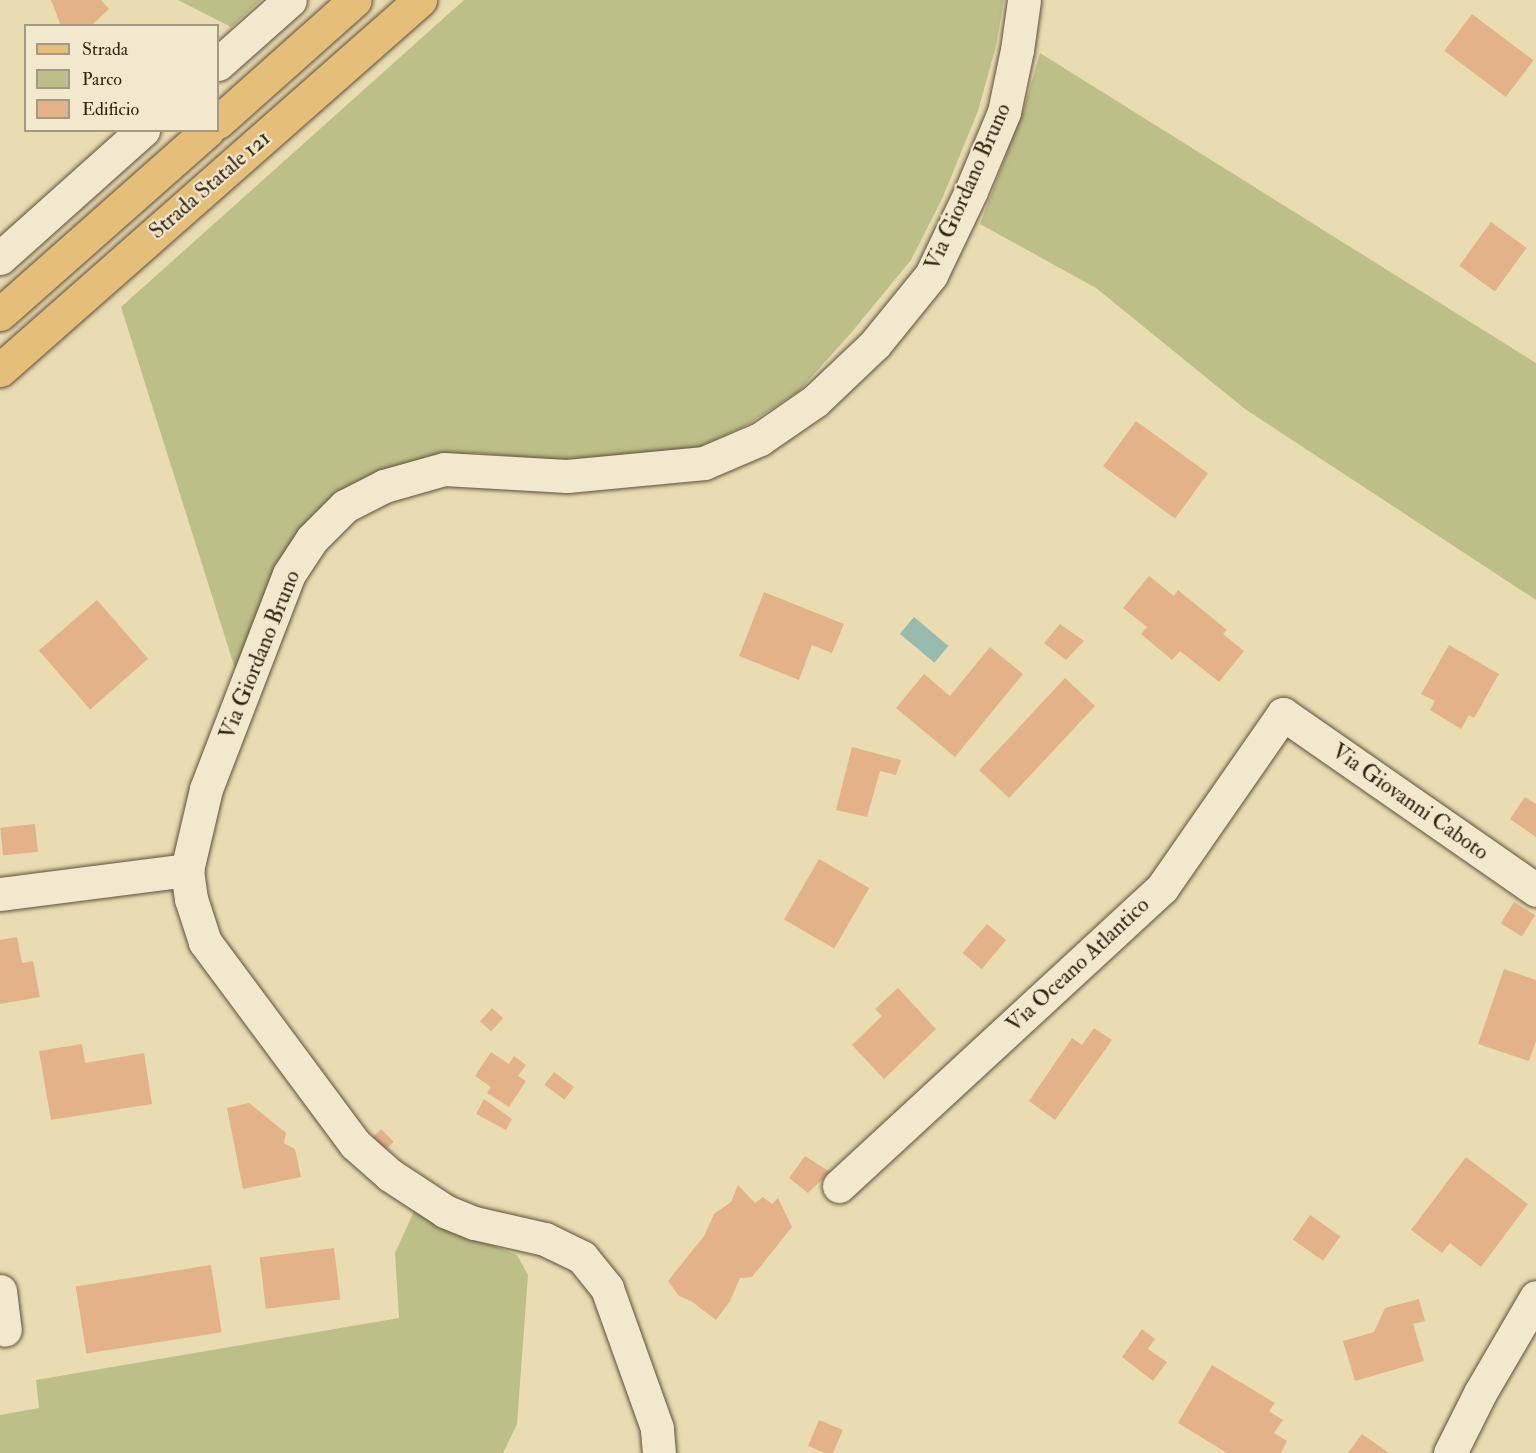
<!DOCTYPE html>
<style>
body{margin:0}
#map{position:relative;width:1536px;height:1453px;overflow:hidden;background:#eadcb2;font-family:"IM FELL Double Pica",serif}
div>[style]{position:absolute}
.green>*{inset:0;background:#bdbf88}
.water>*{inset:0;background:#98bbae;transform-origin:0 0}
.building>*{inset:0;background:#e4b288;transform-origin:0 0}
.roads{filter:drop-shadow(0 0 2px #5f503b) drop-shadow(0 0 2px #5f503b)}
.street>*{height:33px;margin:-16.5px;padding:0 16.5px;transform-origin:16.5px;border-radius:16.5px;background:#f1e8cd}
.primary>*{height:33px;margin:-16.5px;padding:0 16.5px;transform-origin:16.5px;border-radius:16.5px;background:#e5be79}
span{translate:-50% -50%;white-space:nowrap;text-align:center;line-height:1.15;-webkit-text-stroke:4.5px #f1e8cd;paint-order:stroke}
.street-label{font-size:22px;color:#312213}
.legend{position:absolute;left:24px;top:24px;width:195px;height:108px;box-sizing:border-box;background:#f1e8cd;border:2px solid #a49983;margin:0;padding:8px 10px;list-style:none;font-size:18px;color:#312213}
.legend li{display:flex;align-items:center;gap:12px;height:30px}
.legend b{width:30px;border:2px solid #a49983}
</style>
<div id="map">
<div class="green">
<i style="clip-path:polygon(178px 0,261px 0,231px 27px)"></i>
<i style="clip-path:polygon(464px 0,1004px 0,996px 46px,978px 111px,942px 199px,911px 260px,851px 333px,799px 391px,745px 426px,697px 448px,567px 462px,477px 453px,432px 456px,381px 471px,236px 672px,121px 307px)"></i>
<i style="clip-path:polygon(1040px 53px,1536px 363px,1536px 600px,1245px 409px,1096px 288px,980px 224px,1024px 108px)"></i>
<i style="clip-path:polygon(416px 1207px,453px 1230px,517px 1255px,528px 1275px,517px 1424px,503px 1453px,0 1453px,0 1415px,39px 1408px,36px 1380px,399px 1318px,395px 1253px)"></i>
</div>
<div class="water">
<i style="left:914px;top:617px;width:45px;height:22px;rotate:40deg"></i>
</div>
<div class="building">
<i style="clip-path:polygon(51px 0,101px 0,109px 9px,91px 26px,61px 26px)"></i>
<i style="left:1472px;top:14px;width:77px;height:46px;rotate:37deg"></i>
<i style="left:1491px;top:222px;width:44px;height:54px;rotate:36deg"></i>
<i style="left:1136px;top:421px;width:89px;height:56px;rotate:36deg"></i>
<i style="clip-path:polygon(1149px 576px,1174px 596px,1178px 590px,1227px 630px,1223px 634px,1244px 651px,1219px 682px,1180px 651px,1172px 660px,1141px 634px,1147px 627px,1123px 608px)"></i>
<i style="clip-path:polygon(764px 592px,844px 624px,832px 653px,812px 645px,799px 680px,739px 656px)"></i>
<i style="left:97px;top:600px;width:78px;height:77px;rotate:49deg"></i>
<i style="clip-path:polygon(1060px 624px,1084px 641px,1066px 660px,1044px 643px)"></i>
<i style="clip-path:polygon(1449px 645px,1499px 674px,1474px 718px,1469px 715px,1461px 729px,1430px 710px,1435px 701px,1421px 694px)"></i>
<i style="clip-path:polygon(990px 647px,1023px 674px,955px 757px,896px 708px,924px 674px,950px 696px)"></i>
<i style="left:1065px;top:678px;width:41px;height:126px;rotate:43deg"></i>
<i style="clip-path:polygon(852px 747px,901px 760px,896px 775px,880px 771px,867px 817px,836px 810px)"></i>
<i style="clip-path:polygon(1525px 797px,1536px 804px,1536px 837px,1510px 819px)"></i>
<i style="left:35px;top:824px;width:28px;height:35px;rotate:84deg"></i>
<i style="left:819px;top:859px;width:58px;height:70px;rotate:30deg"></i>
<i style="left:1514px;top:902px;width:25px;height:25px;rotate:32deg"></i>
<i style="left:987px;top:924px;width:25px;height:38px;rotate:40deg"></i>
<i style="clip-path:polygon(17px 937px,22px 963px,33px 961px,40px 997px,0 1004px,0 940px)"></i>
<i style="clip-path:polygon(1504px 969px,1536px 980px,1536px 1041px,1529px 1061px,1478px 1044px)"></i>
<i style="clip-path:polygon(898px 988px,936px 1029px,884px 1079px,852px 1045px,882px 1016px,875px 1009px)"></i>
<i style="left:492px;top:1008px;width:15px;height:18px;rotate:42deg"></i>
<i style="clip-path:polygon(1094px 1028px,1112px 1040px,1055px 1120px,1029px 1101px,1072px 1038px,1082px 1045px)"></i>
<i style="clip-path:polygon(82px 1044px,85px 1063px,144px 1053px,152px 1104px,51px 1120px,39px 1051px)"></i>
<i style="clip-path:polygon(491px 1052px,509px 1064px,514px 1056px,526px 1065px,518px 1076px,526px 1081px,509px 1107px,487px 1093px,491px 1087px,475px 1076px)"></i>
<i style="left:554px;top:1072px;width:25px;height:16px;rotate:37deg"></i>
<i style="clip-path:polygon(484px 1099px,512px 1119px,506px 1130px,476px 1114px)"></i>
<i style="clip-path:polygon(249px 1103px,286px 1133px,284px 1143px,295px 1149px,301px 1177px,243px 1189px,227px 1108px)"></i>
<i style="left:381px;top:1129px;width:18px;height:13px;rotate:45deg"></i>
<i style="clip-path:polygon(805px 1156px,830px 1172px,808px 1193px,789px 1178px)"></i>
<i style="clip-path:polygon(1466px 1157px,1528px 1204px,1481px 1267px,1450px 1243px,1442px 1253px,1411px 1230px)"></i>
<i style="clip-path:polygon(738px 1185px,755px 1203px,763px 1197px,772px 1204px,778px 1198px,792px 1227px,752px 1277px,740px 1278px,730px 1301px,716px 1320px,691px 1301px,679px 1296px,668px 1281px,704px 1236px,714px 1214px,731px 1202px)"></i>
<i style="left:1310px;top:1215px;width:37px;height:30px;rotate:35deg"></i>
<i style="left:334px;top:1248px;width:52px;height:75px;rotate:83deg"></i>
<i style="left:211px;top:1265px;width:68px;height:137px;rotate:81deg"></i>
<i style="clip-path:polygon(1419px 1299px,1425px 1321px,1413px 1324px,1424px 1361px,1355px 1381px,1343px 1341px,1374px 1332px,1385px 1308px)"></i>
<i style="clip-path:polygon(1142px 1329px,1155px 1339px,1148px 1349px,1167px 1362px,1153px 1381px,1122px 1357px)"></i>
<i style="clip-path:polygon(1212px 1365px,1275px 1403px,1269px 1411px,1283px 1420px,1274px 1433px,1287px 1441px,1281px 1453px,1227px 1453px,1178px 1423px)"></i>
<i style="clip-path:polygon(819px 1420px,843px 1430px,833px 1453px,825px 1453px,808px 1446px)"></i>
<i style="clip-path:polygon(1362px 1434px,1389px 1453px,1348px 1453px)"></i>
</div>
<div class="roads">
<div class="street">
<i style="left:218px;top:64px;width:96px;rotate:-41.6deg"></i>
<i style="left:0;top:258px;width:192px;rotate:-41.8deg"></i>
<i style="left:0;top:894px;width:189px;rotate:-7.3deg"></i>
<i style="left:839px;top:1186px;width:439px;rotate:-42.7deg"></i>
<i style="left:1162px;top:888px;width:212px;rotate:-55.2deg"></i>
<i style="left:1283px;top:714px;width:308px;rotate:34.8deg"></i>
<i style="left:0;top:1291px;width:39px;rotate:83deg"></i>
<i style="left:659px;top:1453px;width:25px;rotate:-95deg"></i>
<i style="left:657px;top:1428px;width:149px;rotate:-109.7deg"></i>
<i style="left:607px;top:1288px;width:40px;rotate:-129deg"></i>
<i style="left:582px;top:1257px;width:41px;rotate:-154.1deg"></i>
<i style="left:545px;top:1239px;width:73px;rotate:-167.3deg"></i>
<i style="left:474px;top:1223px;width:31px;rotate:-158deg"></i>
<i style="left:445px;top:1211px;width:66px;rotate:-146.8deg"></i>
<i style="left:390px;top:1175px;width:47px;rotate:-138.5deg"></i>
<i style="left:355px;top:1144px;width:252px;rotate:-126.6deg"></i>
<i style="left:205px;top:942px;width:45px;rotate:-108deg"></i>
<i style="left:191px;top:899px;width:29px;rotate:-98deg"></i>
<i style="left:187px;top:870px;width:83px;rotate:-76.8deg"></i>
<i style="left:206px;top:789px;width:230px;rotate:-68.9deg"></i>
<i style="left:289px;top:574px;width:42px;rotate:-56.7deg"></i>
<i style="left:312px;top:539px;width:47px;rotate:-45deg"></i>
<i style="left:345px;top:506px;width:44px;rotate:-27.1deg"></i>
<i style="left:384px;top:486px;width:62px;rotate:-15.8deg"></i>
<i style="left:444px;top:469px;width:123px;rotate:3.3deg"></i>
<i style="left:567px;top:476px;width:138px;rotate:-5.4deg"></i>
<i style="left:704px;top:463px;width:61px;rotate:-23.2deg"></i>
<i style="left:760px;top:439px;width:67px;rotate:-34.6deg"></i>
<i style="left:815px;top:401px;width:83px;rotate:-43.5deg"></i>
<i style="left:875px;top:344px;width:89px;rotate:-50.9deg"></i>
<i style="left:931px;top:275px;width:93px;rotate:-64.5deg"></i>
<i style="left:971px;top:191px;width:86px;rotate:-67.3deg"></i>
<i style="left:1004px;top:112px;width:63px;rotate:-78.2deg"></i>
<i style="left:1017px;top:50px;width:50px;rotate:-82deg"></i>
<i style="left:1450px;top:1453px;width:67px;rotate:-63.4deg"></i>
<i style="left:1480px;top:1393px;width:111px;rotate:-59.7deg"></i>
</div>
<div class="primary">
<i style="left:218px;top:122px;width:183px;rotate:-41.7deg"></i>
<i style="left:0;top:314px;width:278px;rotate:-41.5deg"></i>
<i style="left:0;top:370px;width:560px;rotate:-41.38deg"></i>
</div>
</div>
<div class="street-label">
<span style="left:210px;top:185px;rotate:-41deg">Strada Statale 121</span>
<span style="left:968px;top:187px;rotate:-66deg">Via Giordano Bruno</span>
<span style="left:260px;top:655px;rotate:-68deg">Via Giordano Bruno</span>
<span style="left:1410px;top:802px;rotate:35deg">Via Giovanni Caboto</span>
<span style="left:1078px;top:965px;rotate:-43deg">Via Oceano Atlantico</span>
</div>
<ul class="legend">
<li><b style="height:8px;background:#e5be79"></b>Strada</li>
<li><b style="height:16px;background:#bdbf88"></b>Parco</li>
<li><b style="height:16px;background:#e4b288"></b>Edificio</li>
</ul>
</div>
